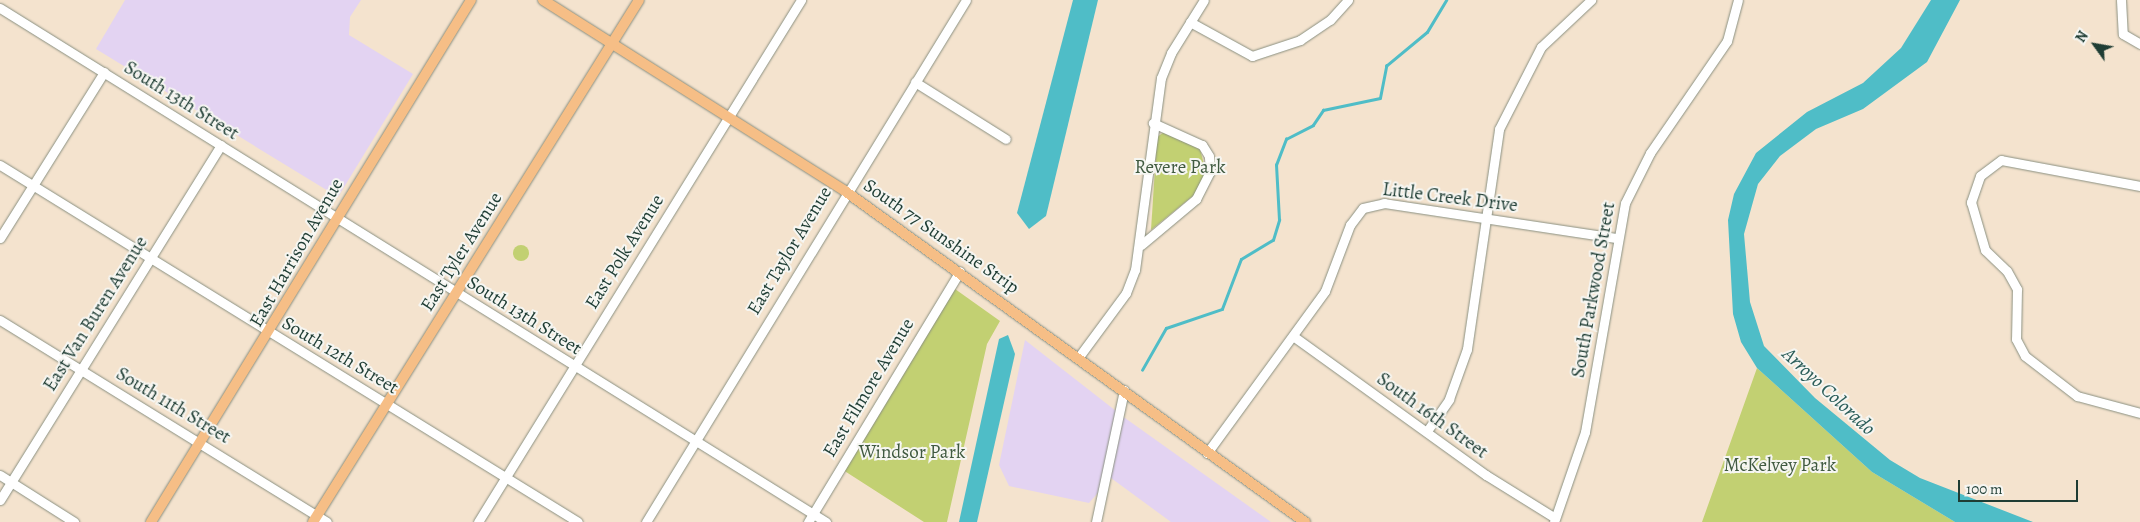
<!DOCTYPE html>
<style>
body{margin:0}
#map{position:relative;width:2140px;height:522px;overflow:hidden;background:#f4e3ce;font-family:Alegreya,serif}
div>[style]{position:absolute}
.built>*{inset:0;background:#e3d3f2}
.green>*{inset:0;background:#c2d072}
.round{border-radius:50%}
.water>*{inset:0;background:#4fbdc7}
.stream>*{height:2.5px;margin:-1.25px;padding:0 1.25px;transform-origin:1.25px;border-radius:1.25px;background:#4fbdc7}
.roads{filter:drop-shadow(0 0 1px #8a9081) drop-shadow(0 0 1px #8a9081)}
.minor>*{height:9px;margin:-4.5px;padding:0 4.5px;transform-origin:4.5px;border-radius:4.5px;background:#fff}
.major>*{height:10px;margin:-5px;padding:0 5px;transform-origin:5px;border-radius:5px;background:#f6be86}
span{translate:-50% -50%;white-space:nowrap;text-align:center;line-height:1.15;-webkit-text-stroke:4px #f6f6f2;paint-order:stroke}
.street-label{font-size:19px;color:#1f3d34}
.park-label{font-size:19px;color:#405a40}
.water-label{font-size:20px;color:#2b5d59;font-style:italic}
.north{position:absolute;left:2070px;top:20px;width:50px;height:50px;-webkit-text-stroke:4px #f6f6f2;paint-order:stroke;rotate:302deg;font-size:14px;font-weight:700;line-height:20px;text-align:center;color:#1f3d34}
.north::after{content:'';display:block;margin:auto;width:18px;height:22px;background:#1f3d34;clip-path:polygon(50% 0,100% 100%,50% 72%,0 100%)}
.scale{position:absolute;left:1958px;top:480px;width:120px;height:22px;box-sizing:border-box;border:2px solid #1f3d34;border-top:0;padding-left:6px;font-size:15px;line-height:18px;white-space:nowrap;color:#1f3d34;-webkit-text-stroke:4px #f6f6f2;paint-order:stroke}
</style>
<div id="map">
<div class="built">
<i style="clip-path:polygon(125px 0,361px 0,350px 17px,349px 35px,413px 74px,338px 197px,96px 49px)"></i>
<i style="clip-path:polygon(1025px 340px,1125px 418px,1271px 522px,1171px 522px,1111px 478px,1089px 503px,1009px 486px,999px 465px)"></i>
</div>
<div class="green">
<i style="clip-path:polygon(1164px 132px,1200px 149px,1206px 172px,1194px 195px,1151px 230px,1157px 137px)"></i>
<i class="round" style="left:513px;top:245px;width:16px;height:16px"></i>
<i style="clip-path:polygon(955px 289px,1000px 321px,987px 344px,947px 522px,924px 522px,843px 470px)"></i>
<i style="clip-path:polygon(1757px 368px,1872px 472px,1955px 522px,1702px 522px)"></i>
</div>
<div class="water">
<i style="clip-path:polygon(1073px 0,1098px 0,1046px 216px,1029px 229px,1017px 213px)"></i>
<i style="clip-path:polygon(1931px 0,1960px 0,1927px 62px,1863px 109px,1816px 129px,1780px 156px,1758px 184px,1744px 234px,1750px 302px,1764px 346px,1815px 398px,1890px 460px,1920px 478px,2033px 522px,1955px 522px,1872px 472px,1757px 368px,1741px 342px,1733px 314px,1728px 220px,1734px 194px,1756px 153px,1807px 112px,1863px 83px,1901px 48px)"></i>
<i style="clip-path:polygon(1008px 335px,1015px 354px,977px 522px,959px 522px,999px 339px)"></i>
</div>
<div class="stream">
<i style="left:1142px;top:370px;width:48px;rotate:-60.3deg"></i>
<i style="left:1166px;top:328px;width:59px;rotate:-18.7deg"></i>
<i style="left:1222px;top:309px;width:53px;rotate:-69.2deg"></i>
<i style="left:1241px;top:259px;width:37px;rotate:-31deg"></i>
<i style="left:1273px;top:240px;width:21px;rotate:-73deg"></i>
<i style="left:1279px;top:220px;width:55px;rotate:-93.1deg"></i>
<i style="left:1276px;top:165px;width:28px;rotate:-69deg"></i>
<i style="left:1286px;top:139px;width:30px;rotate:-27deg"></i>
<i style="left:1313px;top:125px;width:18px;rotate:-56deg"></i>
<i style="left:1323px;top:110px;width:58px;rotate:-11.9deg"></i>
<i style="left:1380px;top:98px;width:33px;rotate:-79deg"></i>
<i style="left:1386px;top:66px;width:53px;rotate:-39.7deg"></i>
<i style="left:1427px;top:32px;width:37px;rotate:-59deg"></i>
</div>
<div class="roads">
<div class="minor">
<i style="left:2121px;top:0;width:34px;rotate:87deg"></i>
<i style="left:2123px;top:34px;width:20px;rotate:30deg"></i>
<i style="left:0;top:8px;width:973px;rotate:31.89deg"></i>
<i style="left:1190px;top:22px;width:71px;rotate:28.7deg"></i>
<i style="left:1252px;top:56px;width:51px;rotate:-18.4deg"></i>
<i style="left:1300px;top:40px;width:36px;rotate:-34deg"></i>
<i style="left:1330px;top:20px;width:27px;rotate:-48deg"></i>
<i style="left:915px;top:82px;width:107px;rotate:32.1deg"></i>
<i style="left:0;top:165px;width:679px;rotate:31.7deg"></i>
<i style="left:2140px;top:186px;width:141px;rotate:-169.4deg"></i>
<i style="left:2001px;top:160px;width:26px;rotate:143deg"></i>
<i style="left:1980px;top:176px;width:28px;rotate:109deg"></i>
<i style="left:1971px;top:202px;width:50px;rotate:73.7deg"></i>
<i style="left:1985px;top:250px;width:30px;rotate:44deg"></i>
<i style="left:2007px;top:271px;width:21px;rotate:61deg"></i>
<i style="left:2017px;top:289px;width:50px;rotate:91.1deg"></i>
<i style="left:2016px;top:339px;width:19px;rotate:62deg"></i>
<i style="left:2025px;top:356px;width:66px;rotate:37.6deg"></i>
<i style="left:2077px;top:396px;width:65px;rotate:15.1deg"></i>
<i style="left:0;top:238px;width:196px;rotate:-57.9deg"></i>
<i style="left:1141px;top:245px;width:72px;rotate:-39.9deg"></i>
<i style="left:1196px;top:199px;width:30px;rotate:-63deg"></i>
<i style="left:1210px;top:172px;width:16px;rotate:-94deg"></i>
<i style="left:1209px;top:156px;width:13px;rotate:-122deg"></i>
<i style="left:1202px;top:145px;width:54px;rotate:-155.8deg"></i>
<i style="left:0;top:320px;width:384px;rotate:31.7deg"></i>
<i style="left:1293px;top:336px;width:238px;rotate:35.8deg"></i>
<i style="left:1486px;top:475px;width:81px;rotate:31.9deg"></i>
<i style="left:1078px;top:358px;width:81px;rotate:-53.6deg"></i>
<i style="left:1126px;top:293px;width:25px;rotate:-69deg"></i>
<i style="left:1135px;top:270px;width:194px;rotate:-82.3deg"></i>
<i style="left:1161px;top:78px;width:27px;rotate:-68deg"></i>
<i style="left:1171px;top:53px;width:62px;rotate:-58.1deg"></i>
<i style="left:1427px;top:431px;width:39px;rotate:-55deg"></i>
<i style="left:1449px;top:399px;width:53px;rotate:-70.2deg"></i>
<i style="left:1467px;top:349px;width:222px;rotate:-81.7deg"></i>
<i style="left:1499px;top:129px;width:92px;rotate:-62.9deg"></i>
<i style="left:1541px;top:47px;width:69px;rotate:-43.2deg"></i>
<i style="left:1207px;top:453px;width:200px;rotate:-53.9deg"></i>
<i style="left:1325px;top:291px;width:71px;rotate:-69.3deg"></i>
<i style="left:1350px;top:225px;width:21px;rotate:-53deg"></i>
<i style="left:1363px;top:208px;width:22px;rotate:-13deg"></i>
<i style="left:1384px;top:203px;width:235px;rotate:8.6deg"></i>
<i style="left:0;top:475px;width:88px;rotate:32.4deg"></i>
<i style="left:0;top:500px;width:418px;rotate:-58.1deg"></i>
<i style="left:478px;top:522px;width:614px;rotate:-58.25deg"></i>
<i style="left:646px;top:522px;width:612px;rotate:-58.49deg"></i>
<i style="left:808px;top:522px;width:293px;rotate:-58.8deg"></i>
<i style="left:1096px;top:522px;width:135px;rotate:-78deg"></i>
<i style="left:1554px;top:522px;width:95px;rotate:-71deg"></i>
<i style="left:1585px;top:432px;width:232px;rotate:-80.1deg"></i>
<i style="left:1625px;top:203px;width:56px;rotate:-63.4deg"></i>
<i style="left:1650px;top:153px;width:136px;rotate:-55.5deg"></i>
<i style="left:1727px;top:41px;width:42px;rotate:-75deg"></i>
</div>
<div class="major">
<i style="left:543px;top:0;width:357px;rotate:32.3deg"></i>
<i style="left:845px;top:191px;width:567px;rotate:35.74deg"></i>
<i style="left:151px;top:522px;width:612px;rotate:-58.49deg"></i>
<i style="left:313px;top:522px;width:615px;rotate:-58.01deg"></i>
</div>
</div>
<div class="street-label">
<span style="left:181px;top:101px;rotate:32deg">South 13th Street</span>
<span style="left:1450px;top:198px;rotate:7deg">Little Creek Drive</span>
<span style="left:941px;top:237px;rotate:35deg">South 77 Sunshine Strip</span>
<span style="left:790px;top:251px;rotate:-59deg">East Taylor Avenue</span>
<span style="left:462px;top:252px;rotate:-58deg">East Tyler Avenue</span>
<span style="left:625px;top:252px;rotate:-58deg">East Polk Avenue</span>
<span style="left:297px;top:253px;rotate:-60deg">East Harrison Avenue</span>
<span style="left:1594px;top:290px;rotate:-80deg">South Parkwood Street</span>
<span style="left:96px;top:314px;rotate:-58deg">East Van Buren Avenue</span>
<span style="left:524px;top:316px;rotate:32deg">South 13th Street</span>
<span style="left:340px;top:356px;rotate:31deg">South 12th Street</span>
<span style="left:869px;top:388px;rotate:-59deg">East Filmore Avenue</span>
<span style="left:173px;top:406px;rotate:31deg">South 11th Street</span>
<span style="left:1432px;top:416px;rotate:36deg">South 16th Street</span>
</div>
<div class="park-label">
<span style="left:1180px;top:168px">Revere Park</span>
<span style="left:912px;top:453px">Windsor Park</span>
<span style="left:1780px;top:466px">McKelvey Park</span>
</div>
<div class="water-label">
<span style="left:1829px;top:391px;rotate:43deg">Arroyo Colorado</span>
</div>
<div class="north">N</div>
<div class="scale">100 m</div>
</div>
